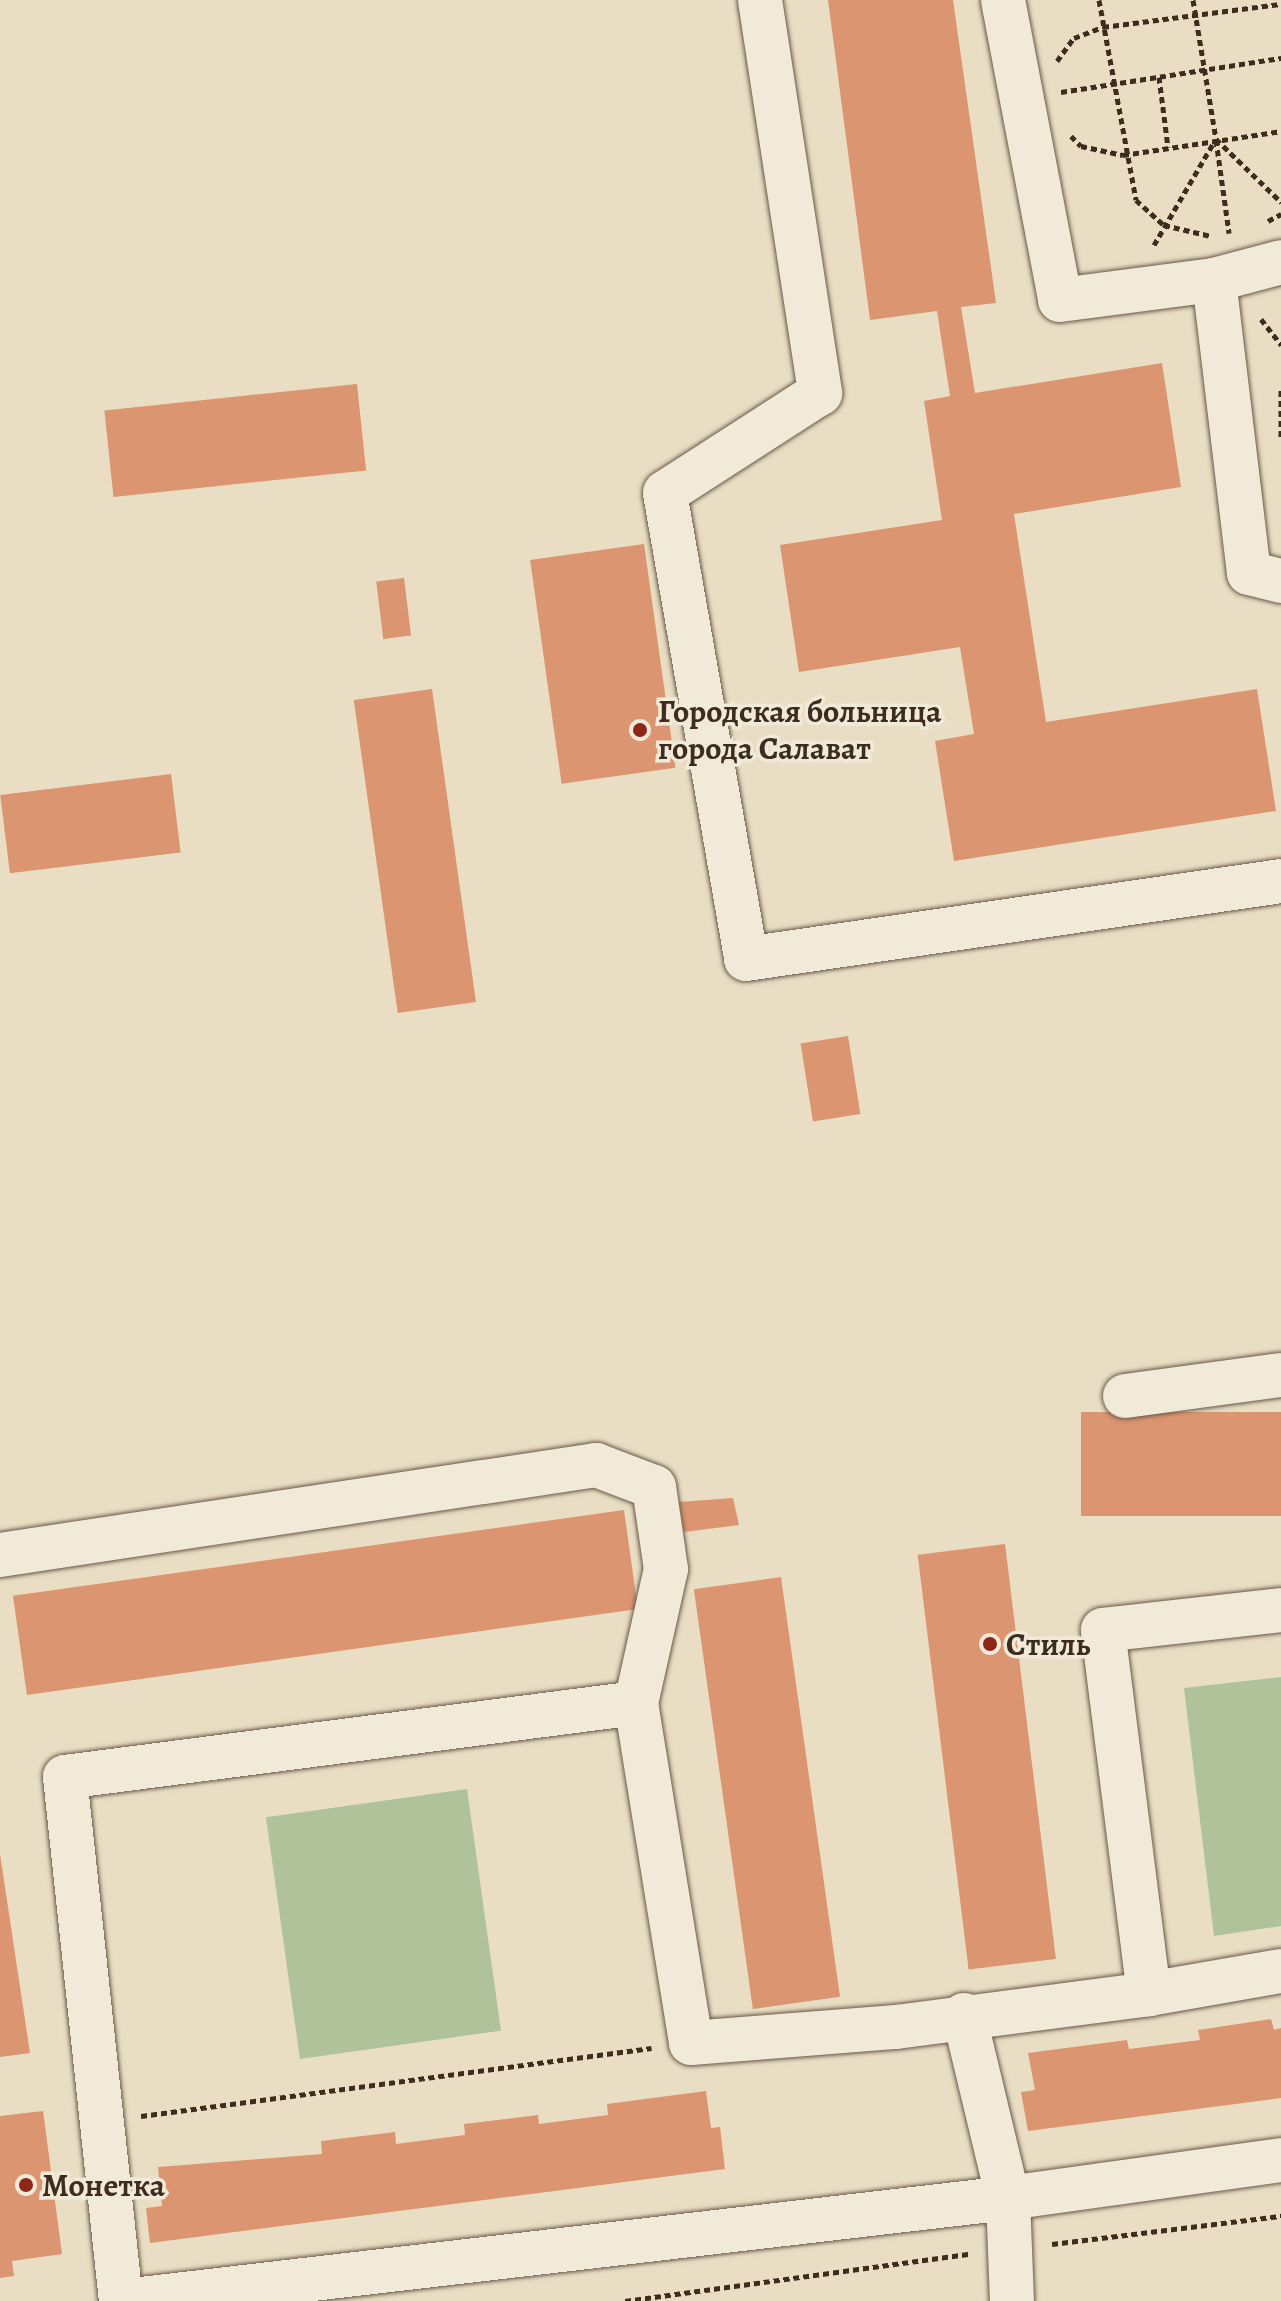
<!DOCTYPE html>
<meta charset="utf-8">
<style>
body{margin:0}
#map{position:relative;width:1281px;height:2301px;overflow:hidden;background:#e9dec3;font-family:Alegreya,serif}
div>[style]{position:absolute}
.green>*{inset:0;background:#b0c299;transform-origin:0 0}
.building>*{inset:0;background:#db9571;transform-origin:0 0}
.path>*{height:5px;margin-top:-2.5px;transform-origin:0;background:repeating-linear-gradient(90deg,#3e2d1f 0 6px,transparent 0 10px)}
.roads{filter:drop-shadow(0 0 2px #695948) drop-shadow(0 0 2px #695948)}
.minor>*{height:44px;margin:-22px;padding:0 22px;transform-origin:22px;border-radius:22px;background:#f1ead8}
.dots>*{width:22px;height:22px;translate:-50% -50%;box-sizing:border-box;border:4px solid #f1ead8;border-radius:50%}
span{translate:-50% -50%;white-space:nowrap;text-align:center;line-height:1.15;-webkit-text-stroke:7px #f1ead8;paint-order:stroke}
.poi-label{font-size:32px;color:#3e2d1f;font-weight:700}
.left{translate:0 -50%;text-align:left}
</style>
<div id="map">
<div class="green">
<i style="clip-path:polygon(1281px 1677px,1281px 1926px,1214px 1936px,1184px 1688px)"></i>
<i style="left:467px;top:1789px;width:244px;height:203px;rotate:82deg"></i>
</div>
<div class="building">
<i style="clip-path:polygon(828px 0,953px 0,996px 303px,961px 307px,975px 393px,1162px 363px,1181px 487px,1014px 514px,1046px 722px,1257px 689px,1276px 811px,954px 861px,935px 741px,974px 734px,960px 647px,799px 672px,780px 545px,942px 520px,924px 401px,950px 396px,937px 311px,870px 320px)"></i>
<i style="left:357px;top:384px;width:87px;height:254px;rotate:84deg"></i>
<i style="left:644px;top:544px;width:226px;height:115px;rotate:82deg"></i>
<i style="left:404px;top:578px;width:58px;height:28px;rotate:83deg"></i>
<i style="left:432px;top:689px;width:316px;height:79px;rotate:82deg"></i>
<i style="left:171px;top:774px;width:79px;height:172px;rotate:83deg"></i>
<i style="left:848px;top:1036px;width:79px;height:48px;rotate:81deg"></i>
<i style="left:1281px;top:1412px;width:104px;height:200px;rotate:90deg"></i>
<i style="clip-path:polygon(733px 1498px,739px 1525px,684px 1532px,679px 1502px)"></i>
<i style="left:624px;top:1510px;width:100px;height:617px;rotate:82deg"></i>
<i style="left:1005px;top:1544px;width:418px;height:88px;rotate:83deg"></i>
<i style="left:781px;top:1577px;width:424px;height:88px;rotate:82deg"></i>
<i style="clip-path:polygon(0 1854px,30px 2053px,0 2057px)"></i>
<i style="clip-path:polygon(1271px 2019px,1274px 2030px,1281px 2028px,1281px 2098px,1028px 2131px,1021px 2092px,1035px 2090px,1028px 2053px,1127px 2040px,1129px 2049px,1200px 2040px,1198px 2030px)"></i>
<i style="clip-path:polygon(706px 2091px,711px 2128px,720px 2127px,725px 2169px,150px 2243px,146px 2208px,162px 2206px,158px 2167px,322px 2154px,321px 2141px,395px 2132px,396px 2144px,465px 2135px,464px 2124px,538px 2115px,539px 2124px,608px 2115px,607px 2104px)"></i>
<i style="clip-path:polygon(43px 2111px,62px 2254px,12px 2261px,14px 2276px,0 2278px,0 2116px)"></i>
</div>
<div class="path">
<i style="left:1099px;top:0;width:203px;rotate:79.5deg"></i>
<i style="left:1136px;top:200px;width:38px;rotate:42deg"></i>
<i style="left:1164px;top:225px;width:48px;rotate:13.2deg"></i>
<i style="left:1193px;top:0;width:141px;rotate:80.6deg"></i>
<i style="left:1216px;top:139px;width:91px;rotate:44.1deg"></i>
<i style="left:1057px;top:61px;width:29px;rotate:-54deg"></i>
<i style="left:1074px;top:38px;width:31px;rotate:-21deg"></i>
<i style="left:1103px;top:27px;width:179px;rotate:-7.4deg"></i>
<i style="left:1159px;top:77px;width:71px;rotate:82.7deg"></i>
<i style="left:1061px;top:92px;width:223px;rotate:-8.8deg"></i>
<i style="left:1071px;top:136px;width:14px;rotate:45deg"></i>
<i style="left:1081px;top:146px;width:43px;rotate:12.1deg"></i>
<i style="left:1123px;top:155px;width:160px;rotate:-8.6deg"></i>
<i style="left:1216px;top:140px;width:94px;rotate:82deg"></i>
<i style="left:1268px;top:221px;width:15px;rotate:-28deg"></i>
<i style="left:1154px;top:245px;width:121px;rotate:-59.8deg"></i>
<i style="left:1261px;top:319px;width:33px;rotate:52deg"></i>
<i style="left:1281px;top:390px;width:47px;rotate:90deg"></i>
<i style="left:141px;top:2116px;width:515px;rotate:-7.59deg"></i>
<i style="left:1052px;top:2244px;width:231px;rotate:-7deg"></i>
<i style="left:625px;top:2301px;width:348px;rotate:-7.8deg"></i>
</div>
<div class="roads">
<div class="minor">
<i style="left:760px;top:0;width:398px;rotate:81.3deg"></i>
<i style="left:820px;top:393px;width:184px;rotate:147.2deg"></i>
<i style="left:665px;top:493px;width:473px;rotate:80.1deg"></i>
<i style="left:746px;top:959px;width:541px;rotate:-8.29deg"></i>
<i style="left:1003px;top:0;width:305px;rotate:79.2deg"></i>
<i style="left:1060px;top:300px;width:155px;rotate:-7.4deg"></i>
<i style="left:1214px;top:280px;width:69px;rotate:-15deg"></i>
<i style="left:1214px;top:280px;width:295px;rotate:83.2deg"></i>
<i style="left:1249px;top:573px;width:33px;rotate:14deg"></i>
<i style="left:1125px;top:1396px;width:157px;rotate:-7.7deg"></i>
<i style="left:0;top:1555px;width:603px;rotate:-8.59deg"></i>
<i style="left:596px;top:1465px;width:62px;rotate:20.8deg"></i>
<i style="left:654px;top:1487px;width:83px;rotate:81.7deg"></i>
<i style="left:666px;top:1569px;width:137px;rotate:102.6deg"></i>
<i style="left:1281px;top:1610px;width:179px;rotate:173.6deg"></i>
<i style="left:1103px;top:1630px;width:367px;rotate:82.8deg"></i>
<i style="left:1149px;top:1994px;width:134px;rotate:-9.9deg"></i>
<i style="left:964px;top:2015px;width:188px;rotate:76.5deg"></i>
<i style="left:1008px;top:2198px;width:103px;rotate:87.8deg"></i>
<i style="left:121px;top:2301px;width:527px;rotate:-96.1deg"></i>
<i style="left:65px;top:1777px;width:576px;rotate:-7.38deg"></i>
<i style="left:636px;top:1703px;width:344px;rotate:80.8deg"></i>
<i style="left:691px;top:2043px;width:206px;rotate:-4.5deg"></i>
<i style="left:896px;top:2027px;width:255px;rotate:-7.4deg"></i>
<i style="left:124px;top:2301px;width:890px;rotate:-6.65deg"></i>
<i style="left:1008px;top:2198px;width:276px;rotate:-7.9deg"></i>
</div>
</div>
<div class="dots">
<i style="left:640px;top:730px;background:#8f2418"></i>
<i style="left:990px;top:1644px;background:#8f2418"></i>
<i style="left:26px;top:2185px;background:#8f2418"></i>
</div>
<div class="poi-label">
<span class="left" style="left:658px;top:730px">Городская больница<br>города Салават</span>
<span class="left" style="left:1006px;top:1644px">Стиль</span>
<span class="left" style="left:42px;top:2185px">Монетка</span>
</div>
</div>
